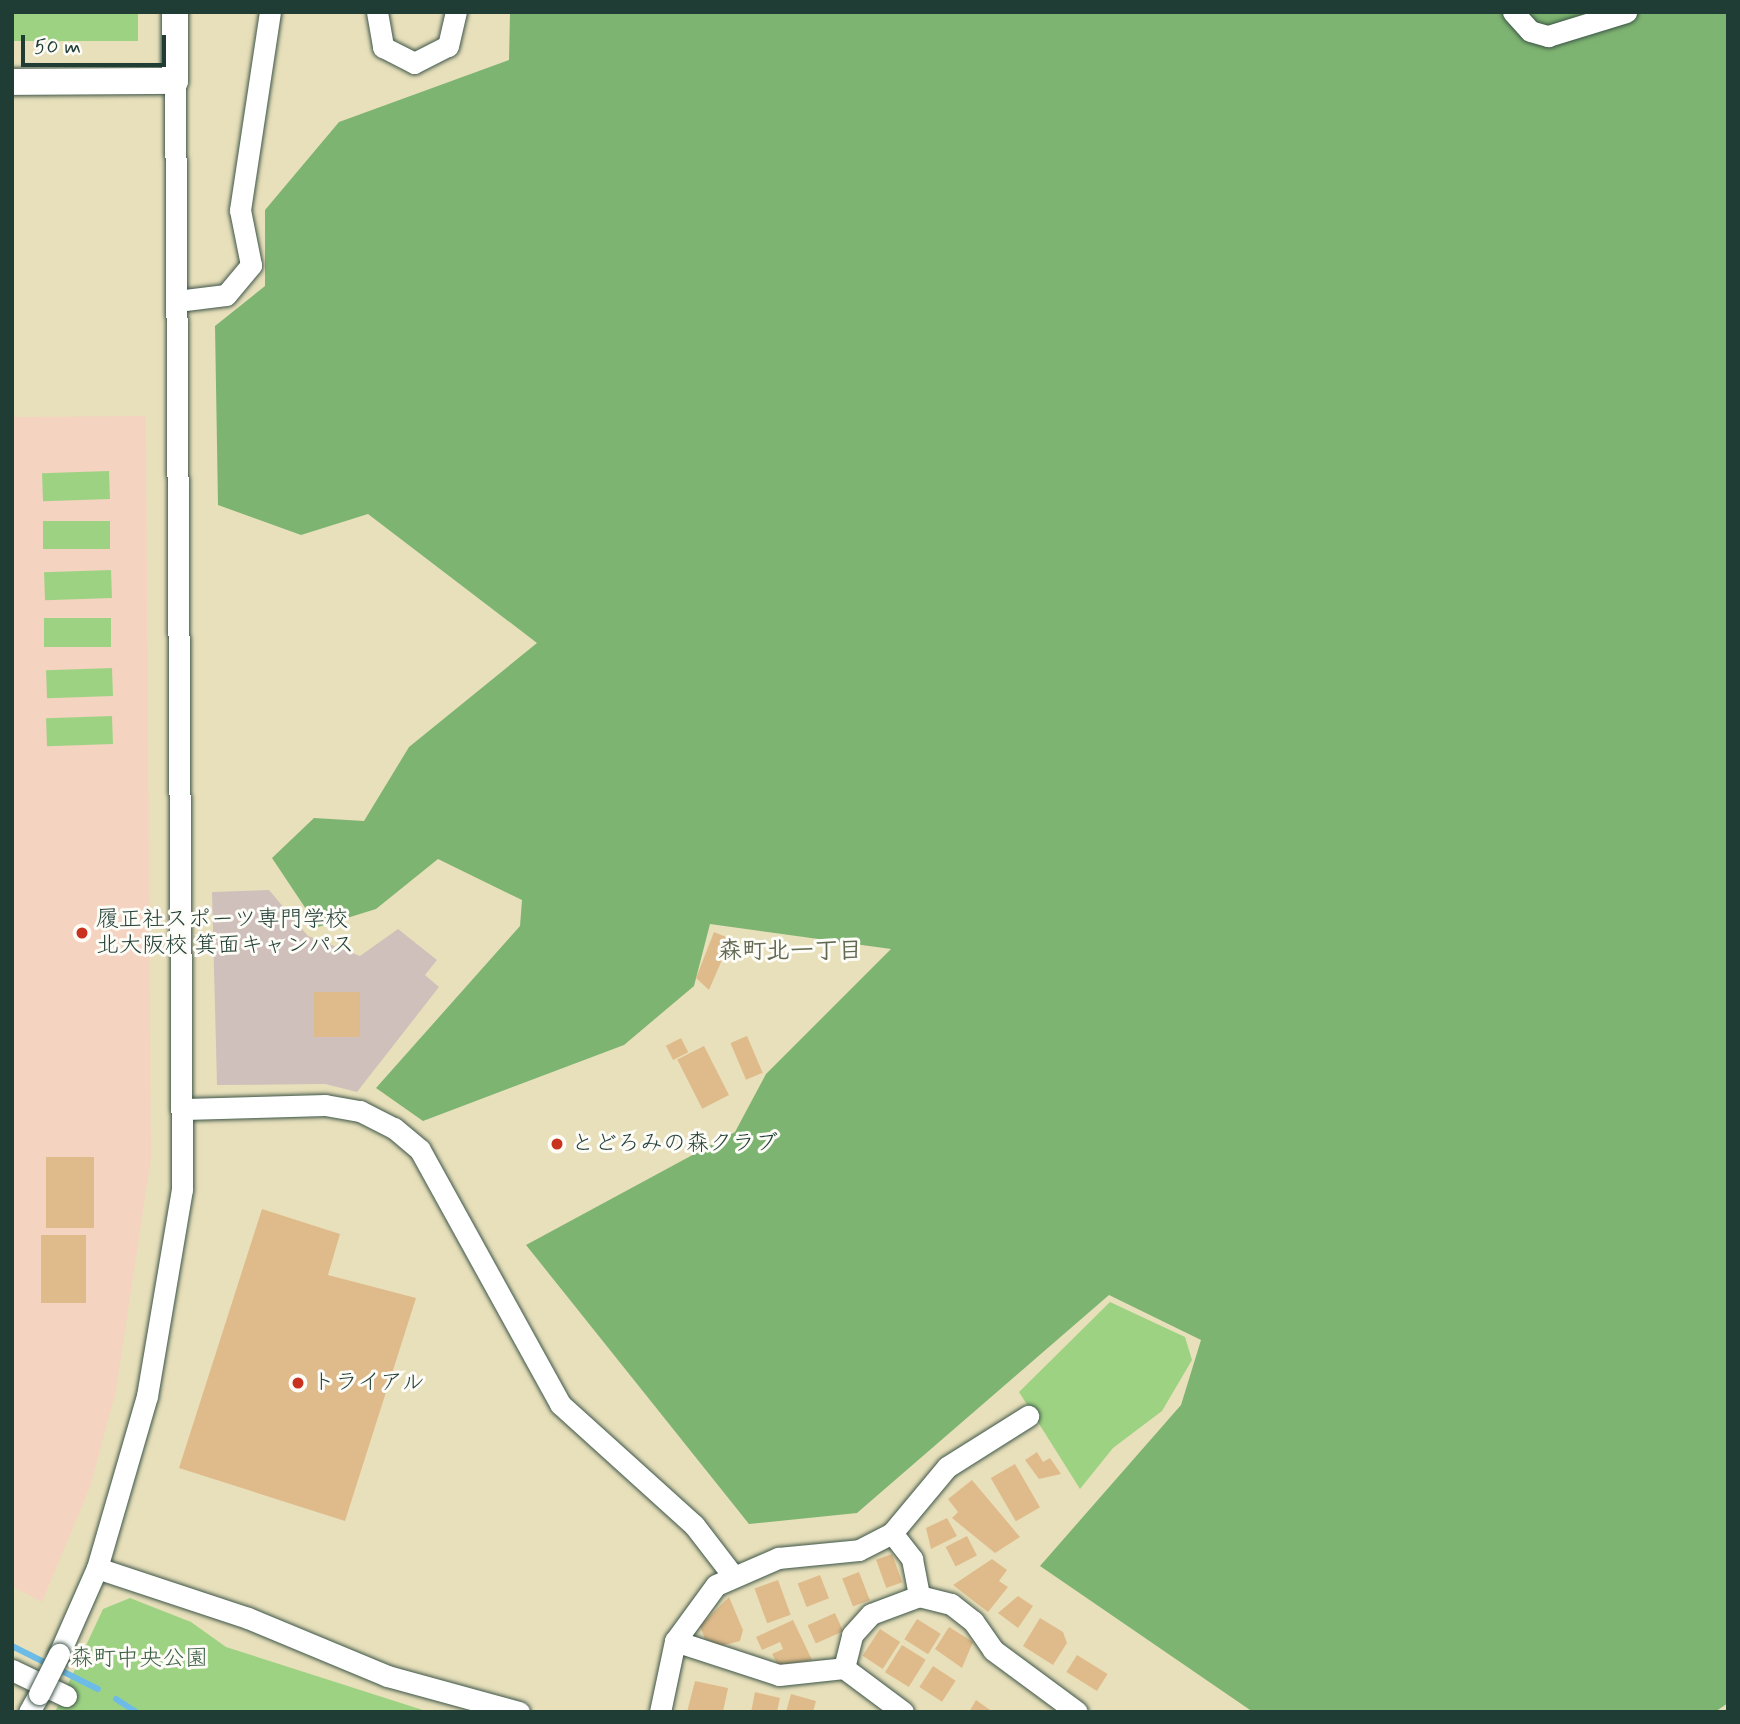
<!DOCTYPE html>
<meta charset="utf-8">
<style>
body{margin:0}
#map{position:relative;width:1740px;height:1724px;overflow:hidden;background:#e8e0bb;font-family:Mynerve,"Klee One",sans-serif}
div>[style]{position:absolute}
.built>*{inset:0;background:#f4d3c0}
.industrial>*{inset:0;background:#d0c0bc}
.green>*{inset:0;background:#9ed283;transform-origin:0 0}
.forest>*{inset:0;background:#7eb471}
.stream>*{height:6px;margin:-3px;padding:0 3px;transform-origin:3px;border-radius:3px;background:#6dbbe7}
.building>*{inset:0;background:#dfbb8b;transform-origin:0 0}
.roads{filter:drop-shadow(0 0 2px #3d5548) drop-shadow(0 0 2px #3d5548)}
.minor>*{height:21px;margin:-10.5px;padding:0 10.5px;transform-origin:10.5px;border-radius:10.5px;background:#fff}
.major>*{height:26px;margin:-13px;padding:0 13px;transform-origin:13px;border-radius:13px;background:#fff}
.bridges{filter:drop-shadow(0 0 2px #3d5548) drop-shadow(0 0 2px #3d5548)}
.minor-bridge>*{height:21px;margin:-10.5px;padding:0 10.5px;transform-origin:10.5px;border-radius:10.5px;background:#fff}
.dots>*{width:19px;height:19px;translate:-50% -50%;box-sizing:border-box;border:4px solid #fdfcf7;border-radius:50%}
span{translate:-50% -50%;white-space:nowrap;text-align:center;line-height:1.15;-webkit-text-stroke:6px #fdfcf7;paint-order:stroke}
.poi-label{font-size:23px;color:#1f3d34}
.left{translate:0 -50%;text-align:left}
.park-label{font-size:23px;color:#3f6248}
.neighbourhood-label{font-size:24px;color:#626952;font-weight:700}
.frame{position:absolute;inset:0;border:14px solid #1f3d34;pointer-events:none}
.scale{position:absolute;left:21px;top:35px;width:145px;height:32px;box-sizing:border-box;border:4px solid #1f3d34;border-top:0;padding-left:9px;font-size:21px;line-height:24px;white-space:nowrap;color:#1f3d34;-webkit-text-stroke:5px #fdfcf7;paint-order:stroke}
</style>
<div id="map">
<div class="built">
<i style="clip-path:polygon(146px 416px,151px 1158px,116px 1391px,90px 1487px,42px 1602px,12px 1586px,12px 417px)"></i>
</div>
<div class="industrial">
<i style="clip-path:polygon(269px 890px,308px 936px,360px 956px,398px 929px,437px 960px,425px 975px,439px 987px,357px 1092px,325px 1084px,217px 1085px,212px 892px)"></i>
</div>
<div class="green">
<i style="left:12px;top:12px;width:126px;height:29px"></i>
<i style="left:109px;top:471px;width:28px;height:67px;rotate:88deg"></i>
<i style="left:43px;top:521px;width:67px;height:28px"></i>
<i style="left:111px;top:570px;width:28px;height:67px;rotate:88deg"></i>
<i style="left:111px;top:618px;width:29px;height:67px;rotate:90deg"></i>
<i style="left:112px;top:668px;width:28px;height:66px;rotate:88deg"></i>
<i style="left:112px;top:716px;width:28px;height:66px;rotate:88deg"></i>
<i style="clip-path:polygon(1110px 1302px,1185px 1337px,1192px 1360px,1162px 1411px,1113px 1448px,1080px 1489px,1019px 1392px)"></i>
<i style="clip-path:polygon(130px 1598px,191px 1622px,226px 1647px,429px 1712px,55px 1712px,103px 1609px)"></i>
</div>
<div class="forest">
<i style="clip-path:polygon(510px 12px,1728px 12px,1728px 1703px,1715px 1712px,1253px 1712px,1040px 1566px,1181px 1405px,1201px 1340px,1109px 1295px,857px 1513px,749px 1524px,526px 1245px,735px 1132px,766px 1074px,891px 949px,710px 924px,694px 986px,624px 1045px,423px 1121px,376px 1088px,520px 926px,522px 900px,438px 859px,376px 909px,318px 927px,272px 858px,314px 818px,364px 821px,409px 747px,537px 643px,368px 514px,301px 535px,218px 505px,215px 326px,265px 286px,265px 210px,339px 122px,509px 60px)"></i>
</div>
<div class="stream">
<i style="left:12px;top:1646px;width:96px;rotate:26.6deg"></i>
<i style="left:116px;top:1699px;width:24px;rotate:33deg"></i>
</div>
<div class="building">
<i style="clip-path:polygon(714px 932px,731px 939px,709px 990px,696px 978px)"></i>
<i style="left:360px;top:992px;width:45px;height:46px;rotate:90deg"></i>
<i style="left:747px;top:1036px;width:40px;height:18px;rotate:67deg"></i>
<i style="left:681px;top:1038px;width:16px;height:17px;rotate:63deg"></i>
<i style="left:704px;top:1046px;width:55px;height:30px;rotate:63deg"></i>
<i style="left:94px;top:1157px;width:71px;height:48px;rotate:90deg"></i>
<i style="clip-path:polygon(262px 1209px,340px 1234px,328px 1275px,416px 1298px,345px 1521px,179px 1468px)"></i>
<i style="left:86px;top:1235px;width:68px;height:45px;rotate:90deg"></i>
<i style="clip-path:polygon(1037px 1452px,1043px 1462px,1050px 1458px,1061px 1474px,1039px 1479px,1025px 1460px)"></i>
<i style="left:1015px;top:1464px;width:50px;height:28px;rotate:60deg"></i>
<i style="clip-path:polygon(972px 1480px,1020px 1537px,995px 1553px,952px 1518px,958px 1512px,948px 1499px)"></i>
<i style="clip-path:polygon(947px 1518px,957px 1536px,931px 1549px,926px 1528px)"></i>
<i style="left:967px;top:1536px;width:22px;height:24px;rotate:63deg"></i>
<i style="left:892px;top:1554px;width:30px;height:17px;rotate:70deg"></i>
<i style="clip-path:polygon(992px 1559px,1007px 1570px,999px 1581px,1008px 1587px,988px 1612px,953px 1585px)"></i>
<i style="left:859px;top:1572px;width:30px;height:18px;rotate:69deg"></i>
<i style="left:820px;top:1575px;width:25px;height:24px;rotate:69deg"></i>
<i style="left:778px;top:1580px;width:37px;height:25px;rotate:70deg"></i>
<i style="clip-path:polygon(1018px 1596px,1033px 1606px,1018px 1628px,998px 1613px)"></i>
<i style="clip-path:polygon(729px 1597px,743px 1630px,740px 1641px,720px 1646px,705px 1639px,700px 1626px)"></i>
<i style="left:835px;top:1613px;width:20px;height:30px;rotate:66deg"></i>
<i style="clip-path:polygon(1040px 1618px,1063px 1632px,1067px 1643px,1053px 1665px,1023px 1646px)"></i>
<i style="left:917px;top:1619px;width:28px;height:24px;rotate:32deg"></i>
<i style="clip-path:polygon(793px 1620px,812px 1660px,778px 1665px,772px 1654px,783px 1649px,780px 1642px,762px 1650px,756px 1637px)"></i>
<i style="clip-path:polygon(949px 1627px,973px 1642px,962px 1668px,935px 1649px)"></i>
<i style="left:880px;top:1629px;width:24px;height:32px;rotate:33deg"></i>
<i style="left:902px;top:1645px;width:28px;height:32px;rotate:32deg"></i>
<i style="left:1077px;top:1655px;width:36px;height:20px;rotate:32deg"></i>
<i style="left:933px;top:1666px;width:27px;height:25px;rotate:33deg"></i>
<i style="clip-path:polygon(695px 1681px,728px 1688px,723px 1712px,687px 1712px)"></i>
<i style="clip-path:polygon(755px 1692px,780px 1698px,777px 1712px,751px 1712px)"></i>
<i style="clip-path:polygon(791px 1694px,816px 1701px,813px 1712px,786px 1712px)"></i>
<i style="clip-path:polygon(976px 1700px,993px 1712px,969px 1712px)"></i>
</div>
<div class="roads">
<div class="minor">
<i style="left:377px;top:12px;width:36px;rotate:80deg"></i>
<i style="left:383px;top:47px;width:35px;rotate:27deg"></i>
<i style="left:414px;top:63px;width:38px;rotate:-27deg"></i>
<i style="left:448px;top:46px;width:35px;rotate:-77deg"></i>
<i style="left:1513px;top:12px;width:25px;rotate:48deg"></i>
<i style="left:1530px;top:31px;width:19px;rotate:16deg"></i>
<i style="left:1548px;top:36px;width:82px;rotate:-17.1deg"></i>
<i style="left:177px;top:301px;width:49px;rotate:-7deg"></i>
<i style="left:226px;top:295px;width:39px;rotate:-50deg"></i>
<i style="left:251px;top:265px;width:56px;rotate:-101.3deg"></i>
<i style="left:240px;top:210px;width:200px;rotate:-81.4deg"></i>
<i style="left:185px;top:1109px;width:140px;rotate:-1.6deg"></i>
<i style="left:325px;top:1105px;width:36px;rotate:10deg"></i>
<i style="left:360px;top:1111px;width:38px;rotate:27deg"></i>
<i style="left:394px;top:1128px;width:34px;rotate:40deg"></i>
<i style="left:420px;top:1150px;width:290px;rotate:61.1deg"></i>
<i style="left:560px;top:1404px;width:181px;rotate:42.1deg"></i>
<i style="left:694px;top:1525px;width:61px;rotate:52.4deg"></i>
<i style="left:892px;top:1533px;width:33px;rotate:52deg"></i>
<i style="left:912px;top:1559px;width:38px;rotate:79deg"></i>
<i style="left:97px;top:1568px;width:159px;rotate:18.3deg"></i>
<i style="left:248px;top:1618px;width:151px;rotate:22.6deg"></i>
<i style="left:387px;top:1676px;width:137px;rotate:15.3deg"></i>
<i style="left:675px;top:1641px;width:109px;rotate:18.1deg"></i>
<i style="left:779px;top:1675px;width:65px;rotate:-6.1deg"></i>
<i style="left:59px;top:1654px;width:94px;rotate:-66.2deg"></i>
<i style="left:97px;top:1568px;width:179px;rotate:-73.8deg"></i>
<i style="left:147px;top:1396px;width:209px;rotate:-80.4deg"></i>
<i style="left:182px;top:1190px;width:1109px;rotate:-90.36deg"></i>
<i style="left:12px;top:1670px;width:60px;rotate:25.7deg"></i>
<i style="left:29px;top:1712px;width:21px;rotate:-61deg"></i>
<i style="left:660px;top:1712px;width:73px;rotate:-78.1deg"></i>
<i style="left:675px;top:1641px;width:69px;rotate:-53.8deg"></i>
<i style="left:716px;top:1585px;width:68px;rotate:-23.5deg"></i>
<i style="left:778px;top:1558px;width:81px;rotate:-5.6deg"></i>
<i style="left:859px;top:1550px;width:37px;rotate:-27deg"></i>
<i style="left:892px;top:1533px;width:86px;rotate:-50.2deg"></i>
<i style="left:947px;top:1467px;width:96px;rotate:-32.2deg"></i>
<i style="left:903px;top:1712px;width:74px;rotate:-143.3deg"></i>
<i style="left:844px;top:1668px;width:34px;rotate:-76deg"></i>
<i style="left:852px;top:1635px;width:28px;rotate:-48deg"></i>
<i style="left:871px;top:1614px;width:51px;rotate:-20.6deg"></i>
<i style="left:919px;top:1596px;width:33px;rotate:14deg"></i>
<i style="left:951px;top:1604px;width:28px;rotate:38deg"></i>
<i style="left:973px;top:1621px;width:35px;rotate:55deg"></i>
<i style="left:993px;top:1650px;width:104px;rotate:36.4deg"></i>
</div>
<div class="major">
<i style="left:12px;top:82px;width:163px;rotate:-0.4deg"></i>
<i style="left:175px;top:81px;width:69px;rotate:-90deg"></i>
</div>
</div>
<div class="bridges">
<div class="minor-bridge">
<i style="left:39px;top:1694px;width:45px;rotate:-63.4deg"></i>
</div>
</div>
<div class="dots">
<i style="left:82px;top:933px;background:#c8321e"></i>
<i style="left:557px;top:1144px;background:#c8321e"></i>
<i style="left:298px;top:1383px;background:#c8321e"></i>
</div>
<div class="poi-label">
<span class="left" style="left:96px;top:933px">履正社スポーツ専門学校<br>北大阪校 箕面キャンパス</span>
<span class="left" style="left:571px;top:1144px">とどろみの森クラブ</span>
<span class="left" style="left:312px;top:1383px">トライアル</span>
</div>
<div class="park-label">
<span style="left:139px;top:1659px">森町中央公園</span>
</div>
<div class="neighbourhood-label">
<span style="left:790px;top:952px">森町北一丁目</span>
</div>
<div class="frame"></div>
<div class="scale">50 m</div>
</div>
